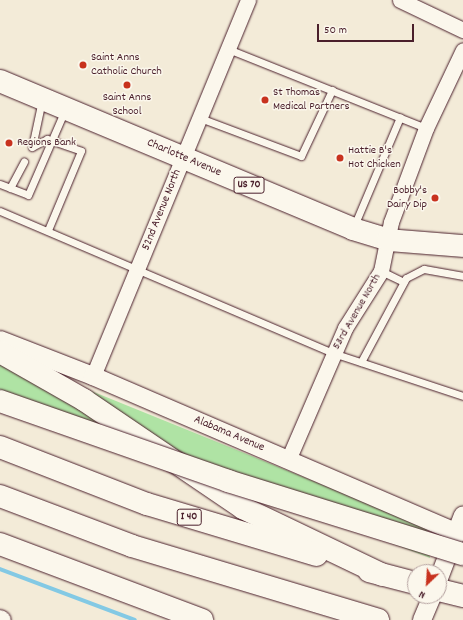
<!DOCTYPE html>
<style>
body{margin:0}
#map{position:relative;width:463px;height:620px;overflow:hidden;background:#f3ebd8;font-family:Dekko,sans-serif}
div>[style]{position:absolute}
.green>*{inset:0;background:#afe3a4}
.stream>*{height:4px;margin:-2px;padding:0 2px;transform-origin:2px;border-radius:2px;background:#83c9e4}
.roads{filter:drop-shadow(0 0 1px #4a1f2b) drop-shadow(0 0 1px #4a1f2b)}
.service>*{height:7px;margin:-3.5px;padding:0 3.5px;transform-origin:3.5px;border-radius:3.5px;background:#fbf7ec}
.minor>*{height:15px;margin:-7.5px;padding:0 7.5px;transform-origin:7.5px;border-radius:7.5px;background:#fbf7ec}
.tertiary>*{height:18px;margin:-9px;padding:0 9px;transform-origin:9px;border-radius:9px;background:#fbf7ec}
.primary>*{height:22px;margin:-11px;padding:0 11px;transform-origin:11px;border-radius:11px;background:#fbf7ec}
.motorway>*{height:22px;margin:-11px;padding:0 11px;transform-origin:11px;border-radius:11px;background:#fbf7ec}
.bridges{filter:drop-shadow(0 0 1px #4a1f2b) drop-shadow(0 0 1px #4a1f2b)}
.motorway-bridge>*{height:22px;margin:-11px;padding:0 11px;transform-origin:11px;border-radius:11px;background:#fbf7ec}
.dots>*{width:11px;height:11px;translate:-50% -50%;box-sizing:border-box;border:2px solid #fbf7ec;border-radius:50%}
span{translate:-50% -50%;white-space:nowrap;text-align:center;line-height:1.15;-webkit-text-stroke:3px #fbf7ec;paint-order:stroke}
.shield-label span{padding:1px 3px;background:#fbf7ec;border:1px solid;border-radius:3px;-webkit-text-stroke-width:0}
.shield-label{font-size:11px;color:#4a1f2b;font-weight:700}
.poi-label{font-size:12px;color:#4a1f2b}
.left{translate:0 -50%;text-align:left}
.right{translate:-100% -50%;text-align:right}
.street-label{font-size:12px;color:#4a1f2b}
.north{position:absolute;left:407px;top:564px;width:40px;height:40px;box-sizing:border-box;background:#fbf7ec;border:1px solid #b4a19f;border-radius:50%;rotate:205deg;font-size:11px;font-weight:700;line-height:16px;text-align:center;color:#4a1f2b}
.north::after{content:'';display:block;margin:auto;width:14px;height:18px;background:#c8321e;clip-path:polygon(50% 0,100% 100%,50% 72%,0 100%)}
.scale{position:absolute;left:317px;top:24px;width:97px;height:18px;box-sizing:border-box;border:2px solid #4a1f2b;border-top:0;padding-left:5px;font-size:12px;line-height:14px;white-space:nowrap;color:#4a1f2b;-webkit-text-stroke:3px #fbf7ec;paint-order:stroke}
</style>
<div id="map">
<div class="green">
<i style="clip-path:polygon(0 354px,427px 527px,430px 558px,0 395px)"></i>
</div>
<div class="stream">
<i style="left:0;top:569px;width:144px;rotate:20.7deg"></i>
</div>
<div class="roads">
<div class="service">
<i style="left:228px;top:49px;width:213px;rotate:21.8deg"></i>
<i style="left:200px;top:118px;width:108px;rotate:20.6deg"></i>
<i style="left:301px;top:156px;width:73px;rotate:-64.8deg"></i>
<i style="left:32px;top:147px;width:17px;rotate:-28deg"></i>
<i style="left:47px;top:139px;width:36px;rotate:19deg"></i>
<i style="left:81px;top:151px;width:86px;rotate:112.7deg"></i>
<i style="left:32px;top:147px;width:48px;rotate:-78deg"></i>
<i style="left:0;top:184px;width:30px;rotate:21deg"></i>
<i style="left:28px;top:195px;width:93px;rotate:-66.5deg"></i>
<i style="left:10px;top:188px;width:30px;rotate:-62deg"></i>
<i style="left:0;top:211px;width:362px;rotate:23.1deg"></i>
<i style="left:333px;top:353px;width:137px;rotate:18.3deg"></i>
<i style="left:354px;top:226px;width:118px;rotate:-67.1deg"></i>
<i style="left:381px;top:271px;width:25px;rotate:26deg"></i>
<i style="left:361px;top:362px;width:95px;rotate:-61.8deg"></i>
<i style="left:406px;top:278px;width:20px;rotate:-27deg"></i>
<i style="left:424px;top:269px;width:40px;rotate:10deg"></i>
</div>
<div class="minor">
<i style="left:400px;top:0;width:70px;rotate:25.5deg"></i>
<i style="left:93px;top:376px;width:407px;rotate:-67.6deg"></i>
<i style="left:288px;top:460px;width:144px;rotate:-66.6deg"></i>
<i style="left:345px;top:328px;width:67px;rotate:-57.7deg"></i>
<i style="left:381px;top:271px;width:50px;rotate:-78.5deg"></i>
<i style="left:391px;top:222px;width:100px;rotate:-69.6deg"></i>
<i style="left:426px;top:128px;width:86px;rotate:-64.6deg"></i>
</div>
<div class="tertiary">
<i style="left:0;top:340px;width:100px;rotate:21.2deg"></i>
<i style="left:93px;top:376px;width:395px;rotate:23.3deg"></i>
<i style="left:439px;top:578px;width:67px;rotate:-69.1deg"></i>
<i style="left:0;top:619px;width:2px;rotate:27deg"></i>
<i style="left:422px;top:620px;width:26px;rotate:-67deg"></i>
</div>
<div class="primary">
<i style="left:0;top:81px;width:383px;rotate:22.7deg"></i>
<i style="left:353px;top:229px;width:37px;rotate:17deg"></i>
<i style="left:388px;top:240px;width:75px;rotate:4.6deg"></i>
</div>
<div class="motorway">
<i style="left:0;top:352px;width:97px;rotate:29.7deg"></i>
<i style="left:84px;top:400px;width:192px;rotate:34.2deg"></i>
<i style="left:243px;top:508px;width:155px;rotate:25.6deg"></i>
<i style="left:0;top:447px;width:158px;rotate:21.2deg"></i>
<i style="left:147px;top:504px;width:177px;rotate:16.7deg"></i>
<i style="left:0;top:496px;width:141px;rotate:20.7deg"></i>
<i style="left:132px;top:546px;width:257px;rotate:16.7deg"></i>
<i style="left:0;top:544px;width:216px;rotate:20.6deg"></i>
<i style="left:369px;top:571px;width:48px;rotate:14.6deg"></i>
<i style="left:439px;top:590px;width:25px;rotate:14deg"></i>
</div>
</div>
<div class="bridges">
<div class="motorway-bridge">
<i style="left:0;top:401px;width:242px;rotate:19.3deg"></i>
<i style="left:228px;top:481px;width:246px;rotate:17.3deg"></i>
</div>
</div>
<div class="dots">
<i style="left:83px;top:65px;background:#c8321e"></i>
<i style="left:127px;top:85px;background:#c8321e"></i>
<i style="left:265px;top:100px;background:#c8321e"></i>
<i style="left:9px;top:143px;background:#c8321e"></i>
<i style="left:340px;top:158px;background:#c8321e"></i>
<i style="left:435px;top:198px;background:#c8321e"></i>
</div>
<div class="shield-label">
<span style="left:249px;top:185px">US 70</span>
<span style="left:189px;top:517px">I 40</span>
</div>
<div class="poi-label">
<span class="left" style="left:91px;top:65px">Saint Anns<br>Catholic Church</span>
<span class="left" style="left:273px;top:100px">St Thomas<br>Medical Partners</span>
<span style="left:127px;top:105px">Saint Anns<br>School</span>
<span class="left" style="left:17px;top:143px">Regions Bank</span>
<span class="left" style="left:348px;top:158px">Hattie B's<br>Hot Chicken</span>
<span class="right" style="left:427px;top:198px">Bobby's<br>Dairy Dip</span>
</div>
<div class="street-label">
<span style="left:184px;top:158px;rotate:23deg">Charlotte Avenue</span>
<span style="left:162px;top:210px;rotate:-68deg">52nd Avenue North</span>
<span style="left:357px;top:312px;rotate:-60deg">53rd Avenue North</span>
<span style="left:229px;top:434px;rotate:23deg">Alabama Avenue</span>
</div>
<div class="north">N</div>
<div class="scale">50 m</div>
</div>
